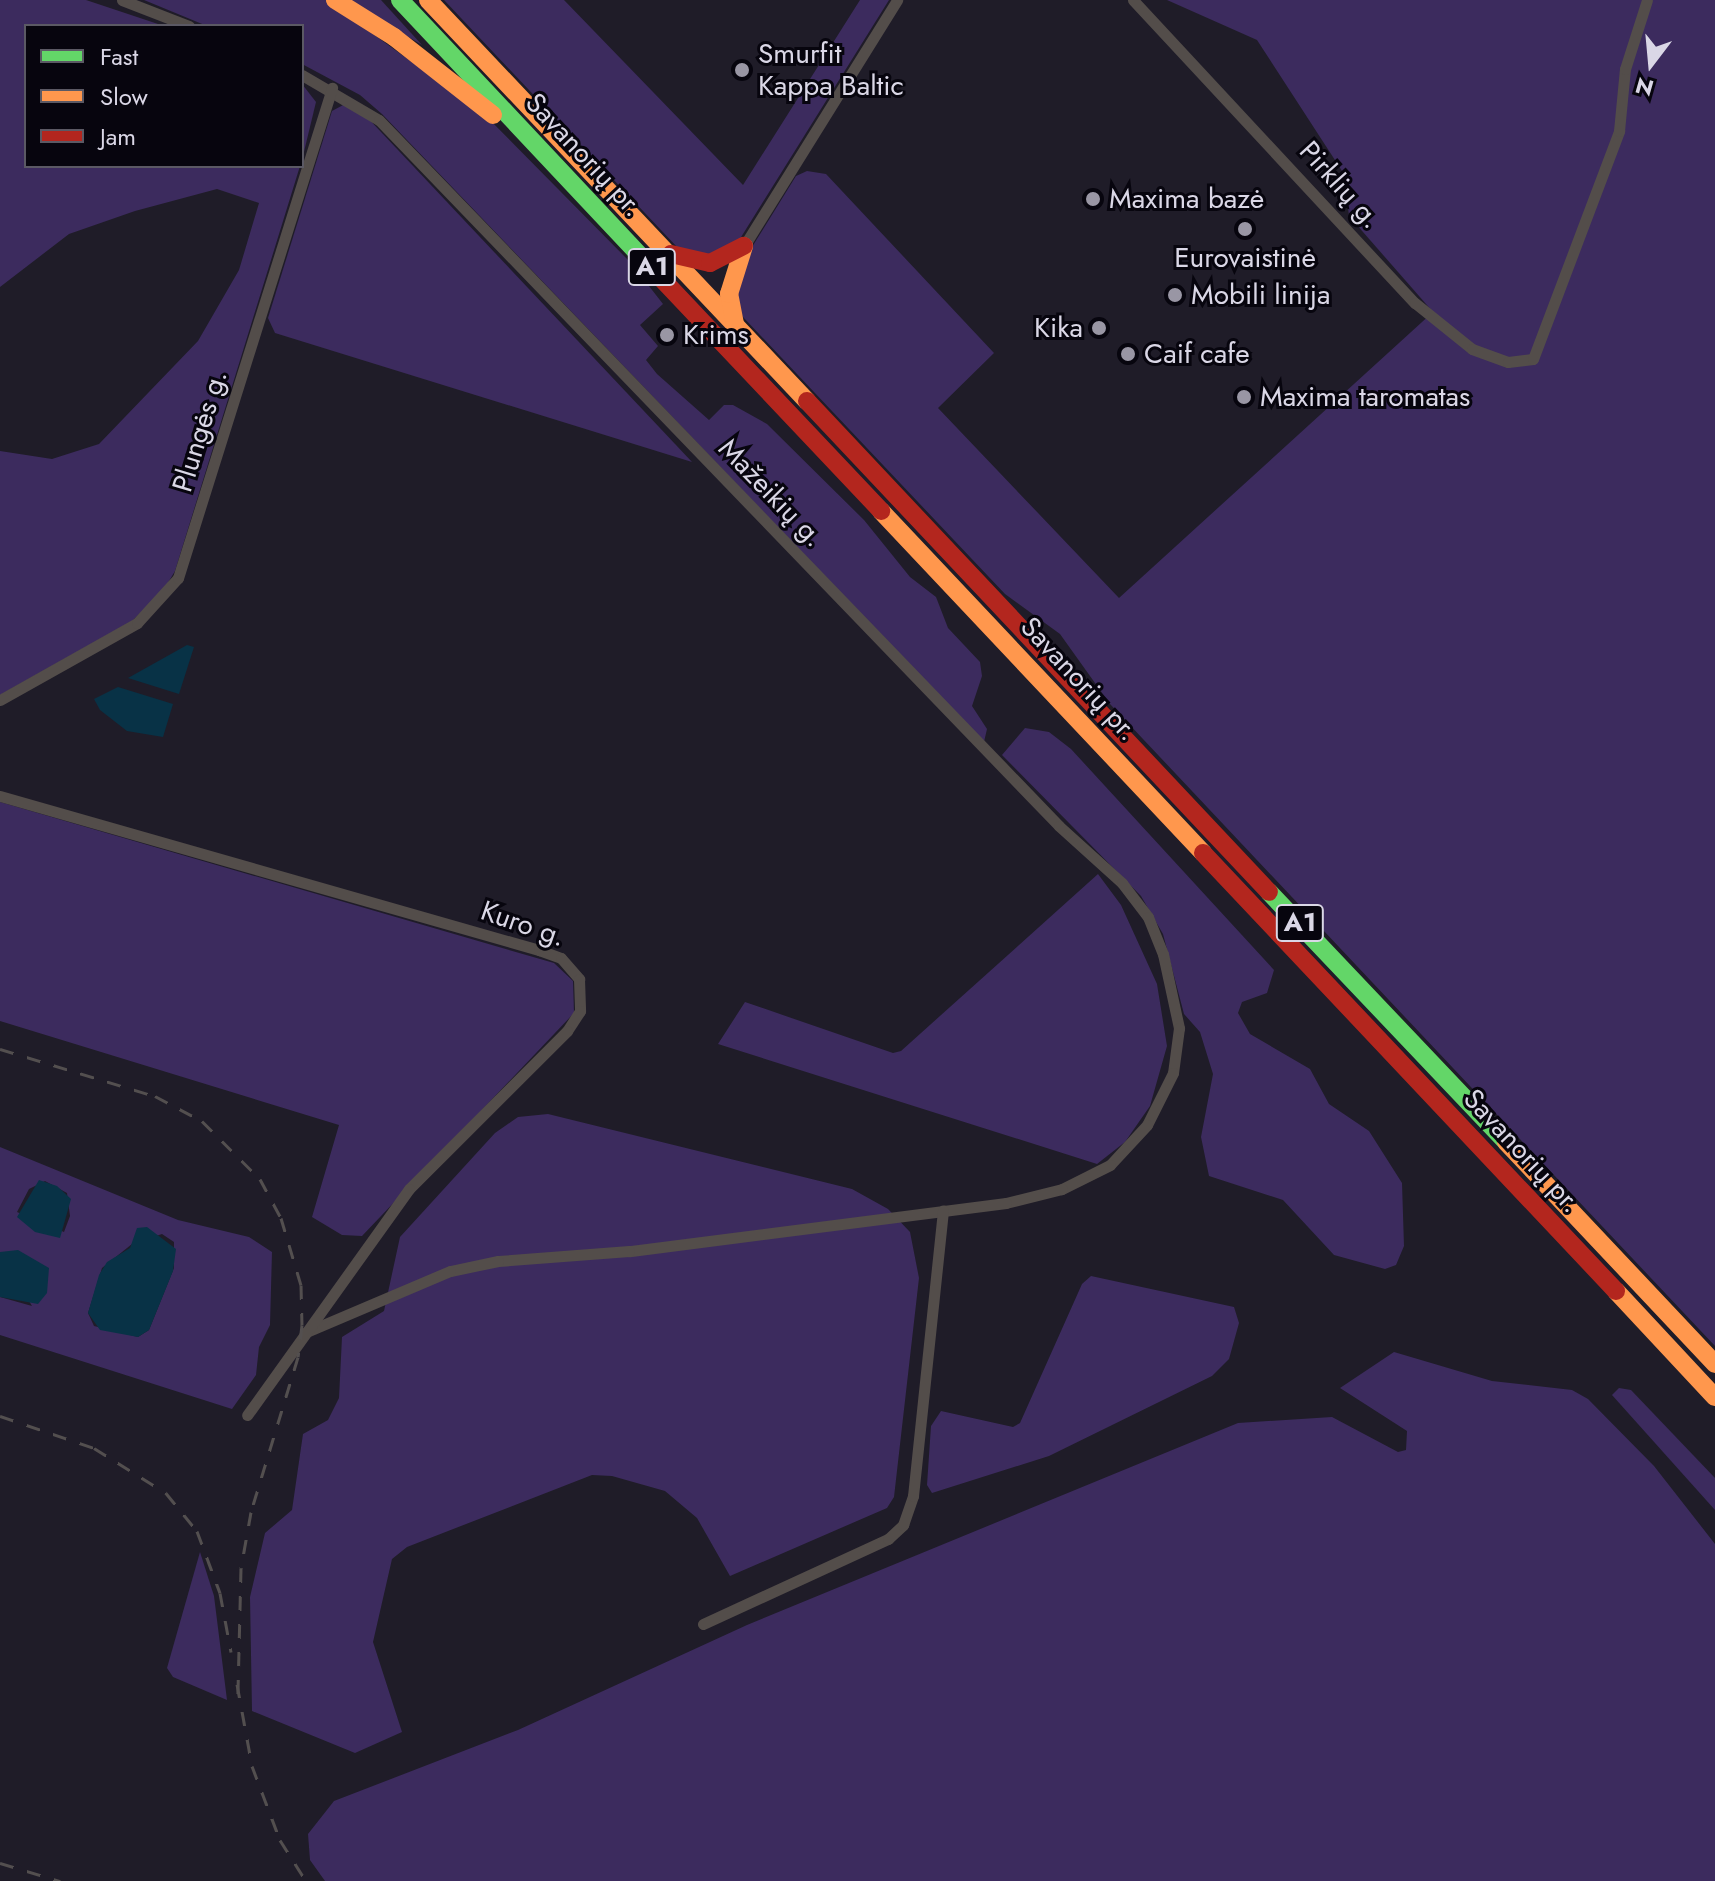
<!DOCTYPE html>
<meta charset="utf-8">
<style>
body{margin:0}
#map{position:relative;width:1715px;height:1881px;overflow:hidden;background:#1f1c28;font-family:Jost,sans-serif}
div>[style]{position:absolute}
.green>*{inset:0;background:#3c2b5e}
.water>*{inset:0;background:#083246}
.street>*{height:11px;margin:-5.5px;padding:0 5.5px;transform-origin:5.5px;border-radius:5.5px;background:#534d4a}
.fast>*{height:18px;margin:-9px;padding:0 9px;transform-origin:9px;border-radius:9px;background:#63d668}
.slow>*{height:18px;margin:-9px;padding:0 9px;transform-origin:9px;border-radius:9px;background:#ff974d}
.jam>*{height:18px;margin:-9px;padding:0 9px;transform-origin:9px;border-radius:9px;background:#b3261e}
.rail>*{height:3px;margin-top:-1.5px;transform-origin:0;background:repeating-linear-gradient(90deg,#534f4f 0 14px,transparent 0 28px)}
.dots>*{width:22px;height:22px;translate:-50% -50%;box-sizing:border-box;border:4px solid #07050e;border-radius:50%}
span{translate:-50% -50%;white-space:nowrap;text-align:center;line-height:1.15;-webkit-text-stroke:6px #07050e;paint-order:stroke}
.shield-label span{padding:2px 6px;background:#07050e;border:2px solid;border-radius:6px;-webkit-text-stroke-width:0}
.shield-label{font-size:26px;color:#dad7e6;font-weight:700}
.poi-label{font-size:28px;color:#dad7e6}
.left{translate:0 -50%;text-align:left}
.right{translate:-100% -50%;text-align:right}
.street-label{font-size:28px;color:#dad7e6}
.legend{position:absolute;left:24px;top:24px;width:280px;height:144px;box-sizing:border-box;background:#07050e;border:2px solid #5b5964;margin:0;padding:10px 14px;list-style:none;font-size:24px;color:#dad7e6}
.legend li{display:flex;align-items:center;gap:16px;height:40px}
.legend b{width:40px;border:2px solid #5b5964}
.north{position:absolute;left:1611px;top:24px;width:80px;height:80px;-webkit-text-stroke:6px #07050e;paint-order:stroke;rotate:196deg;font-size:22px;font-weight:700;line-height:32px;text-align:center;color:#dad7e6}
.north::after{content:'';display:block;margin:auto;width:28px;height:36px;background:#dad7e6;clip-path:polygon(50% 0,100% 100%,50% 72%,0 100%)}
</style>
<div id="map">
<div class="green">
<i style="clip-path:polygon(0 0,86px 0,164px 26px,26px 26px,26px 166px,300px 166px,175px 571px,163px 591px,132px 621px,0 695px,0 451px,52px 459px,99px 444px,198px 341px,239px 270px,259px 203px,217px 189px,135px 211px,69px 234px,0 287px)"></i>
<i style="clip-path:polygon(144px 0,326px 0,485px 115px,631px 263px,663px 304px,640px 325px,658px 346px,646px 360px,657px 374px,709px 420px,724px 405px,733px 405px,767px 424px,864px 520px,910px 577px,936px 597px,948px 628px,980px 662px,982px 676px,972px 706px,987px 729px,984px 742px,382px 114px,360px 95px,302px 64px,302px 26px,207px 26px)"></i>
<i style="clip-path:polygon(346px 0,381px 0,422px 45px)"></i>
<i style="clip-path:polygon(444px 0,564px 0,743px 185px,860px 0,889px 0,738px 242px,710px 258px,677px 247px)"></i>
<i style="clip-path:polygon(1167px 0,1715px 0,1715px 1346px,1110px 704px,1060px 634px,1005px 594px,743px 317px,733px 299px,739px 268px,796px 176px,807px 171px,826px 174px,994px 353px,938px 408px,1119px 598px,1433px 312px,1349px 216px,1344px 174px,1257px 40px)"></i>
<i style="clip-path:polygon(302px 84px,316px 102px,302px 160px)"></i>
<i style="clip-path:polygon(345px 104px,365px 115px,692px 462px,275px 333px,268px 318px,332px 111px)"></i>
<i style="clip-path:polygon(1025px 728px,1049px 732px,1071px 749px,1274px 970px,1267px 993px,1242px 1002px,1238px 1013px,1250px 1034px,1310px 1069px,1329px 1104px,1369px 1131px,1402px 1183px,1404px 1246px,1396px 1265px,1385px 1269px,1334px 1255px,1283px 1200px,1209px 1176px,1201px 1137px,1213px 1074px,1200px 1032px,1184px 1014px,1163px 934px,1141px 896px,1002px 755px)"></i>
<i style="clip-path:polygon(0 802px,554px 963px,573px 981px,574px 1013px,362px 1236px,342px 1235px,312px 1217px,339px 1125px,0 1021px)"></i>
<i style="clip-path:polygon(1098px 874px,1121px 905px,1157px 984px,1167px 1046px,1150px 1106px,1125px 1142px,1097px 1164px,718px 1044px,745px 1002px,893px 1053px,901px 1051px)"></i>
<i style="clip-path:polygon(548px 1114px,852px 1189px,888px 1209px,910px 1232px,919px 1278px,894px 1497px,887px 1508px,730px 1576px,697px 1518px,665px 1491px,612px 1476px,592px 1475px,407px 1547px,392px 1559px,373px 1642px,402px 1732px,355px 1753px,252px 1711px,250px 1597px,265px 1533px,292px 1510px,303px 1434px,328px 1420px,339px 1398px,342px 1337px,384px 1311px,400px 1237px,495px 1133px,518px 1117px)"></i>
<i style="clip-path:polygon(evenodd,0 1147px,178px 1220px,249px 1237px,272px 1252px,270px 1325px,259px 1347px,256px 1375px,232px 1409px,0 1335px,0 1297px,32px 1306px,0 1252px,0 1147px,45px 1181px,67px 1193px,70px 1216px,64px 1232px,17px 1212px,29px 1189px,45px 1181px,0 1147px,162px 1234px,174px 1242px,174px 1268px,149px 1330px,138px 1337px,94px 1326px,88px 1313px,102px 1268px,132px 1244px,162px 1234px)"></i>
<i style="clip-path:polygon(1091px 1276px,1234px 1307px,1239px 1323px,1229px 1359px,1212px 1376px,1049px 1456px,932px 1493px,927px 1485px,931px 1426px,941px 1411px,1013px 1427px,1020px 1423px,1082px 1284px)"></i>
<i style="clip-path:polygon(1394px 1352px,1492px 1381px,1572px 1390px,1588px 1399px,1654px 1466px,1715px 1544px,1715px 1881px,325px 1881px,310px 1860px,308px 1834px,334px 1801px,518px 1730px,747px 1625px,1238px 1423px,1332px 1417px,1398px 1452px,1406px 1450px,1407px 1431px,1340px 1388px)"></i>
<i style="clip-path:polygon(1619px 1388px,1631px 1390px,1715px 1478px,1715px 1510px,1612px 1395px)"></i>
<i style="clip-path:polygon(200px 1552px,214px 1596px,227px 1700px,173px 1677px,167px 1668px)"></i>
</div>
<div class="water">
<i style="clip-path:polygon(187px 645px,194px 647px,179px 694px,128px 678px)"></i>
<i style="clip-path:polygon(118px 687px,173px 704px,163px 737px,127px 731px,100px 710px,94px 699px)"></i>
<i style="clip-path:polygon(39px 1180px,57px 1186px,71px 1199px,60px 1238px,35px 1232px,17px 1217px)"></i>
<i style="clip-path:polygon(147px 1227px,176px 1249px,173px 1271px,149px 1330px,138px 1337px,100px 1330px,88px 1313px,99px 1275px,107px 1262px,130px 1248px,137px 1228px)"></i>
<i style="clip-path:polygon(18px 1250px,49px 1268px,47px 1293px,38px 1304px,0 1297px,0 1252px)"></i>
</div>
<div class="street">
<i style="left:122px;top:0;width:72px;rotate:21.2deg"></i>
<i style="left:1133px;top:0;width:414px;rotate:47.1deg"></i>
<i style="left:1415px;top:303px;width:73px;rotate:38.9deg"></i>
<i style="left:1472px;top:349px;width:38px;rotate:20deg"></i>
<i style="left:1508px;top:362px;width:25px;rotate:-7deg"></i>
<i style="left:1533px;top:359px;width:244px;rotate:-69.3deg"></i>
<i style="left:1619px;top:131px;width:62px;rotate:-84.5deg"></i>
<i style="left:1625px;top:69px;width:72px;rotate:-72.3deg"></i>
<i style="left:302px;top:75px;width:89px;rotate:30.3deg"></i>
<i style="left:379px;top:120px;width:980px;rotate:46.07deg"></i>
<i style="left:1059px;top:826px;width:85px;rotate:42.1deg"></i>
<i style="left:1122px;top:883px;width:43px;rotate:52.6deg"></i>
<i style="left:1148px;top:917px;width:40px;rotate:68deg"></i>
<i style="left:1163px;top:954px;width:76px;rotate:77.8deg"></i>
<i style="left:1179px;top:1028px;width:45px;rotate:97.6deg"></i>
<i style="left:1173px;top:1073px;width:58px;rotate:116.6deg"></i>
<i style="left:1147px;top:1125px;width:54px;rotate:132.8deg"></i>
<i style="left:1110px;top:1165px;width:54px;rotate:153.4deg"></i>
<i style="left:1062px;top:1189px;width:58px;rotate:166deg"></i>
<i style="left:1006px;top:1203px;width:380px;rotate:172.7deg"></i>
<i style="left:629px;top:1251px;width:131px;rotate:175.6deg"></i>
<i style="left:498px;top:1261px;width:49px;rotate:168.2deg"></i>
<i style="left:450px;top:1271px;width:156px;rotate:157deg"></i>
<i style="left:744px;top:246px;width:290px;rotate:-58.1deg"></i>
<i style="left:0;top:700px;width:157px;rotate:-29.3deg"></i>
<i style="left:137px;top:623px;width:61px;rotate:-47.7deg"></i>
<i style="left:178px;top:578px;width:514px;rotate:-72.55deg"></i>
<i style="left:0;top:796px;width:561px;rotate:15.95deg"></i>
<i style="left:539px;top:950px;width:23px;rotate:20deg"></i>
<i style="left:561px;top:958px;width:28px;rotate:49deg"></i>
<i style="left:579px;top:979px;width:32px;rotate:88deg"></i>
<i style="left:580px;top:1011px;width:24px;rotate:123deg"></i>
<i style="left:567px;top:1031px;width:223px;rotate:135deg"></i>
<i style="left:409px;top:1189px;width:278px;rotate:125.6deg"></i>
<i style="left:703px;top:1624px;width:204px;rotate:-24.7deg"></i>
<i style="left:888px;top:1539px;width:21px;rotate:-43deg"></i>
<i style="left:903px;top:1525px;width:31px;rotate:-71deg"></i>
<i style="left:913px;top:1496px;width:287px;rotate:-84deg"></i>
</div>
<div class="fast">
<i style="left:400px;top:0;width:380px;rotate:46.8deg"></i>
<i style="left:1269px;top:892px;width:344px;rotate:46.5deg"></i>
</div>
<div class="slow">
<i style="left:335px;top:0;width:70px;rotate:32.1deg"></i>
<i style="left:394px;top:37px;width:126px;rotate:38.2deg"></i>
<i style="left:428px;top:0;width:552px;rotate:46.62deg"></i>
<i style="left:735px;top:324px;width:31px;rotate:-101deg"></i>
<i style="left:729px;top:294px;width:50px;rotate:-72.6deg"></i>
<i style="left:881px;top:511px;width:470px;rotate:46.7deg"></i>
<i style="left:1506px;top:1142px;width:305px;rotate:46.7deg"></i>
<i style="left:1616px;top:1291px;width:145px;rotate:47deg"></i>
</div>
<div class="jam">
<i style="left:671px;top:254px;width:40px;rotate:13deg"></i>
<i style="left:710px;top:263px;width:38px;rotate:-27deg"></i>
<i style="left:660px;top:277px;width:322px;rotate:46.6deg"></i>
<i style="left:807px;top:401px;width:674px;rotate:46.74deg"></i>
<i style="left:1203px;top:853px;width:602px;rotate:46.68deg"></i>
</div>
<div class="rail">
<i style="left:0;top:1049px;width:162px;rotate:16.9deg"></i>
<i style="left:155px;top:1096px;width:53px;rotate:28deg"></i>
<i style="left:202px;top:1121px;width:82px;rotate:45deg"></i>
<i style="left:260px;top:1179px;width:44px;rotate:61.7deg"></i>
<i style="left:281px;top:1218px;width:70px;rotate:73.4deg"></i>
<i style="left:301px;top:1285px;width:40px;rotate:88.6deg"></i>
<i style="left:302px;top:1325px;width:32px;rotate:97deg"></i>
<i style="left:298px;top:1357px;width:162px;rotate:106.9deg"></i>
<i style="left:251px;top:1512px;width:57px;rotate:100.1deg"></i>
<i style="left:241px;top:1568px;width:126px;rotate:91.4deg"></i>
<i style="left:0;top:1416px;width:99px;rotate:18.8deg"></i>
<i style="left:94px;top:1448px;width:85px;rotate:32deg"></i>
<i style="left:166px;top:1493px;width:49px;rotate:50.8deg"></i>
<i style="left:197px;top:1531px;width:66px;rotate:69.6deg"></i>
<i style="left:220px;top:1593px;width:60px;rotate:79.4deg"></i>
<i style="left:237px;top:1684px;width:83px;rotate:79.6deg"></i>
<i style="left:252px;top:1766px;width:79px;rotate:69.3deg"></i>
<i style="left:280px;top:1840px;width:49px;rotate:57.6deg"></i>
<i style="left:0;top:1863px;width:63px;rotate:16.7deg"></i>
</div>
<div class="dots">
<i style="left:742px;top:70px;background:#9996a4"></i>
<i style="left:1093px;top:199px;background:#9996a4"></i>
<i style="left:1245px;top:229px;background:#9996a4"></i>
<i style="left:1175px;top:295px;background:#9996a4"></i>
<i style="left:1099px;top:328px;background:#9996a4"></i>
<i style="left:667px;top:335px;background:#9996a4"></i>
<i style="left:1128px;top:354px;background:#9996a4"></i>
<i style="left:1244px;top:397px;background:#9996a4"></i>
</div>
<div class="shield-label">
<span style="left:652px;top:267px">A1</span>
<span style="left:1300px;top:923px">A1</span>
</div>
<div class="poi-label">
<span class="left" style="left:758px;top:70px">Smurfit<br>Kappa Baltic</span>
<span class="left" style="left:1109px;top:199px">Maxima bazė</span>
<span style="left:1245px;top:258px">Eurovaistinė</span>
<span class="left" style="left:1191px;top:295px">Mobili linija</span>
<span class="right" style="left:1083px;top:328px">Kika</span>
<span class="left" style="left:683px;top:335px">Krims</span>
<span class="left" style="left:1144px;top:354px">Caif cafe</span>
<span class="left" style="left:1260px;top:397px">Maxima taromatas</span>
</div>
<div class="street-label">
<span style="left:584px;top:155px;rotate:47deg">Savanorių pr.</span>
<span style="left:1340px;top:185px;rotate:48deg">Pirklių g.</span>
<span style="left:200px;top:431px;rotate:-73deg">Plungės g.</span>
<span style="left:771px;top:493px;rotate:46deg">Mažeikių g.</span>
<span style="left:1079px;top:679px;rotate:47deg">Savanorių pr.</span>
<span style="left:523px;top:924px;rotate:19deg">Kuro g.</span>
<span style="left:1522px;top:1151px;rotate:47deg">Savanorių pr.</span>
</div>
<ul class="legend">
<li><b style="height:10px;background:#63d668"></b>Fast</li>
<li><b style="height:10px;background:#ff974d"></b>Slow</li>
<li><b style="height:10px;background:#b3261e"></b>Jam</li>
</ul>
<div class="north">N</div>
</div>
